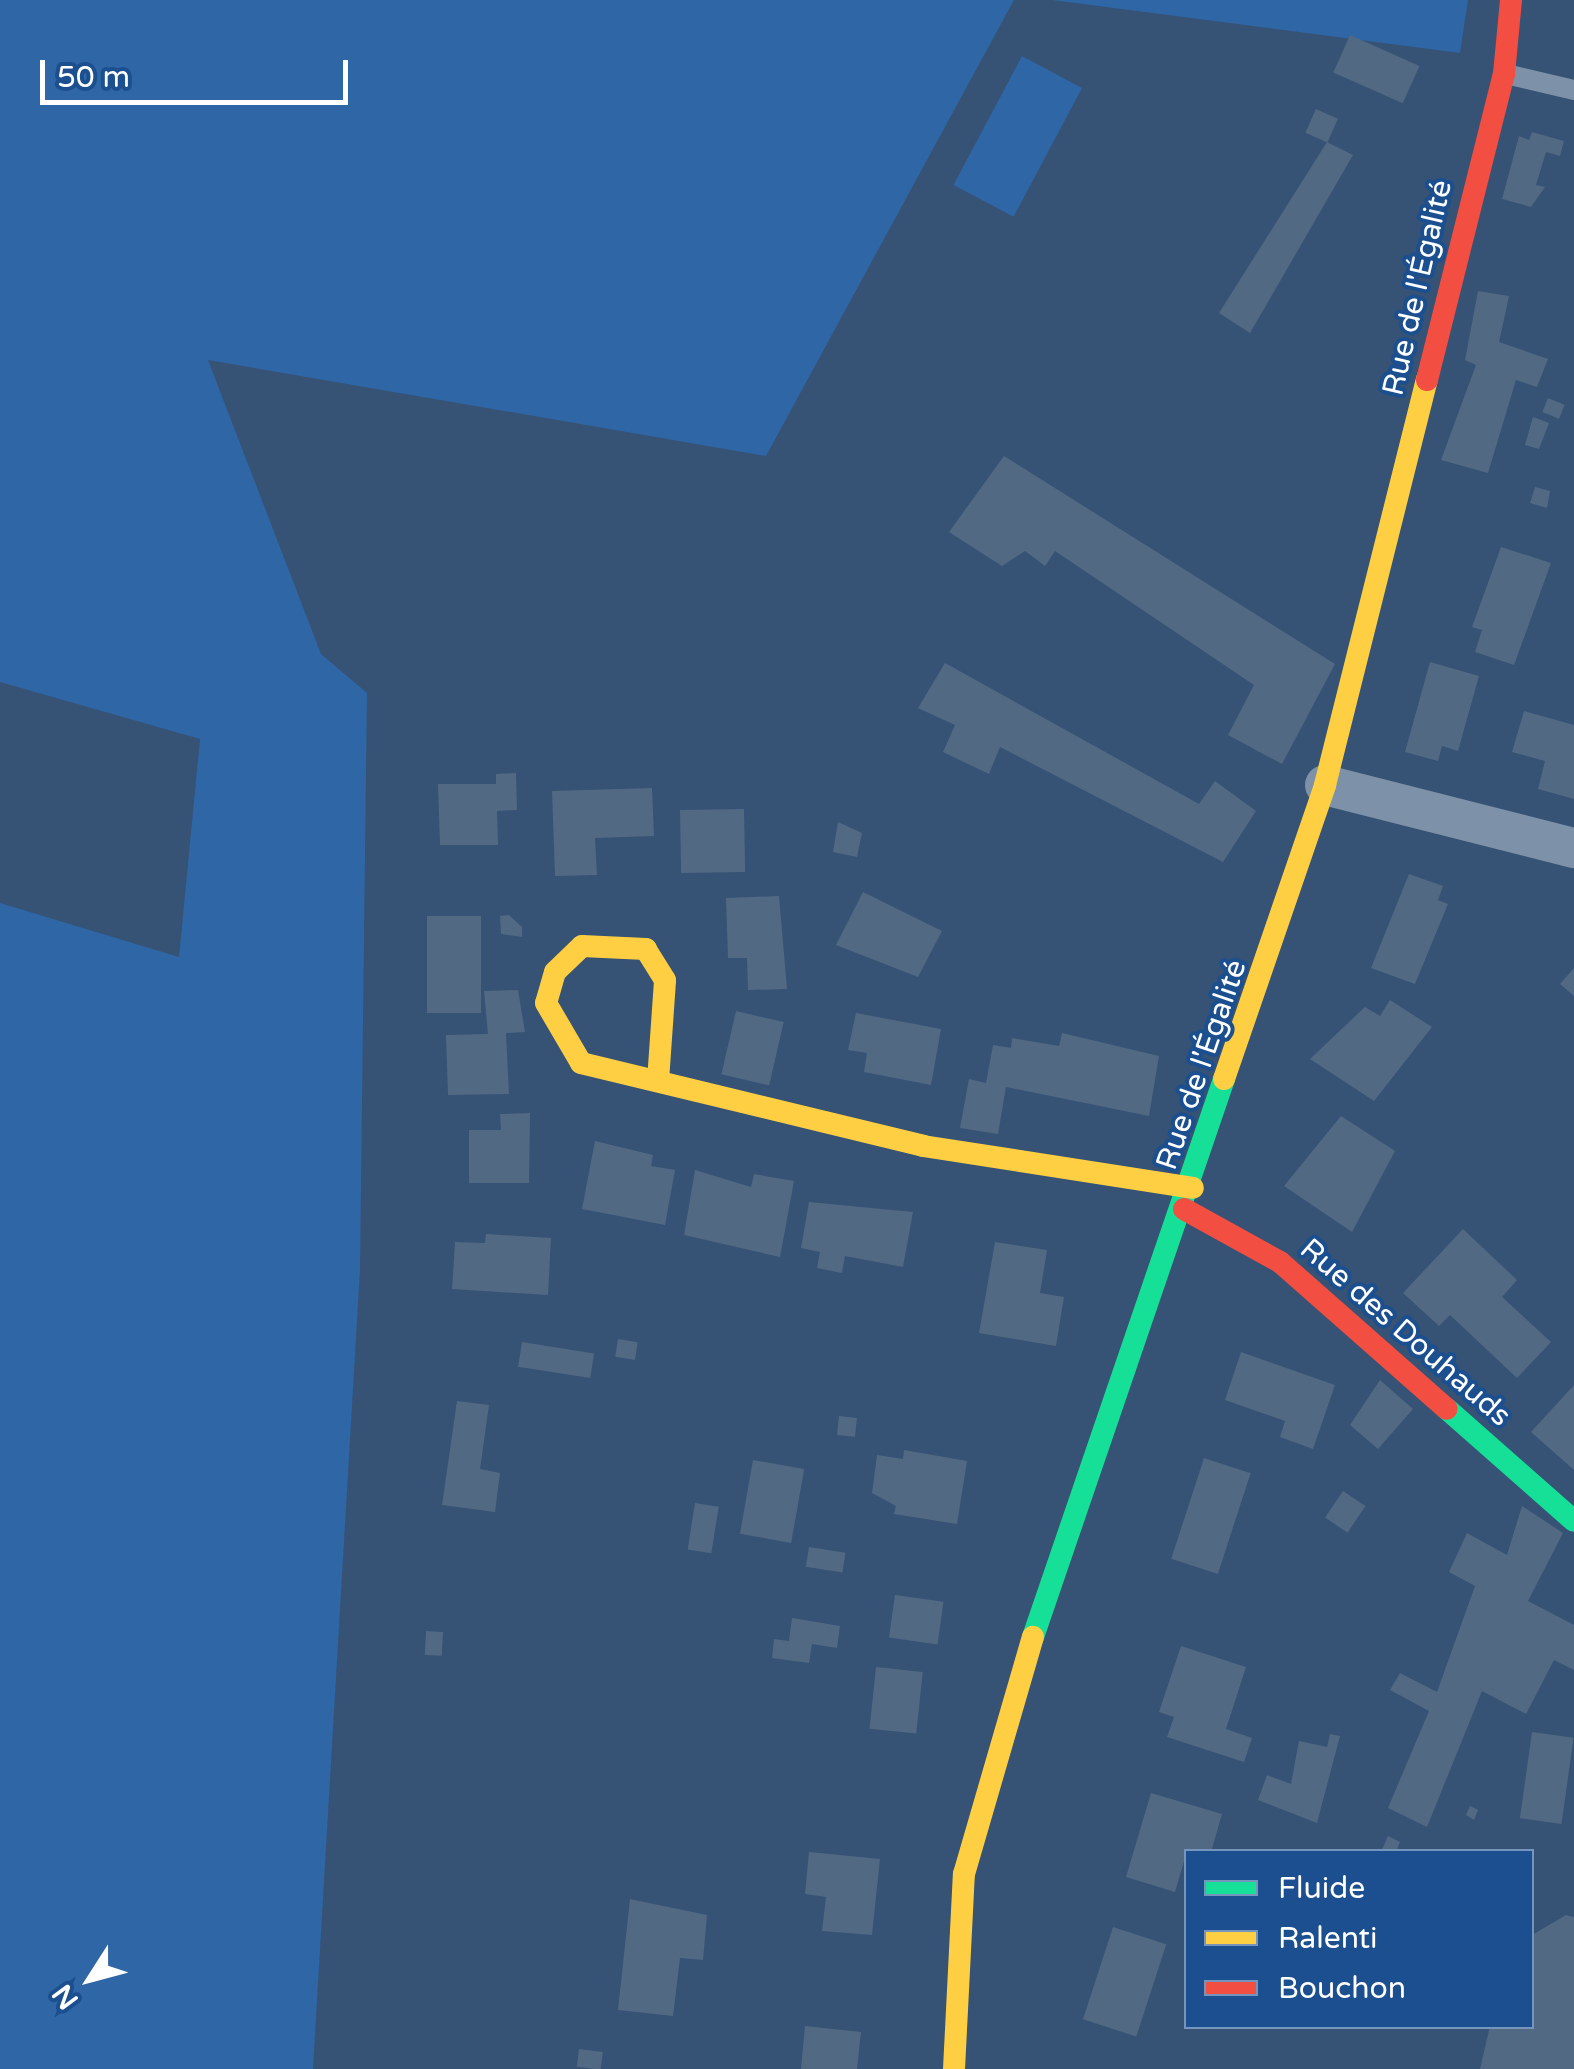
<!DOCTYPE html>
<meta charset="utf-8">
<style>
body{margin:0}
#map{position:relative;width:1574px;height:2069px;overflow:hidden;background:#365274;font-family:"Varela Round",sans-serif}
div>[style]{position:absolute}
.green>*{inset:0;background:#2f66a5;transform-origin:0 0}
.building>*{inset:0;background:#526984;transform-origin:0 0}
.lane>*{height:20px;margin:-10px;padding:0 10px;transform-origin:10px;border-radius:10px;background:#7d92a8}
.street>*{height:40px;margin:-20px;padding:0 20px;transform-origin:20px;border-radius:20px;background:#7d92a8}
.fast>*{height:22px;margin:-11px;padding:0 11px;transform-origin:11px;border-radius:11px;background:#16e098}
.slow>*{height:22px;margin:-11px;padding:0 11px;transform-origin:11px;border-radius:11px;background:#ffcf43}
.jam>*{height:22px;margin:-11px;padding:0 11px;transform-origin:11px;border-radius:11px;background:#f24e42}
span{translate:-50% -50%;white-space:nowrap;text-align:center;line-height:1.15;-webkit-text-stroke:8px #1b4f8f;paint-order:stroke}
.street-label{font-size:30px;color:#fff}
.legend{position:absolute;left:1184px;top:1849px;width:350px;height:180px;box-sizing:border-box;background:#1b4f8f;border:2px solid #7695bc;margin:0;padding:12px 18px;list-style:none;font-size:30px;color:#fff}
.legend li{display:flex;align-items:center;gap:20px;height:50px}
.legend b{width:50px;border:2px solid #7695bc}
.north{position:absolute;left:40px;top:1929px;width:100px;height:100px;-webkit-text-stroke:8px #1b4f8f;paint-order:stroke;rotate:234deg;font-size:28px;font-weight:700;line-height:40px;text-align:center;color:#fff}
.north::after{content:'';display:block;margin:auto;width:35px;height:45px;background:#fff;clip-path:polygon(50% 0,100% 100%,50% 72%,0 100%)}
.scale{position:absolute;left:40px;top:60px;width:308px;height:45px;box-sizing:border-box;border:5px solid #fff;border-top:0;padding-left:12px;font-size:30px;line-height:35px;white-space:nowrap;color:#fff;-webkit-text-stroke:8px #1b4f8f;paint-order:stroke}
</style>
<div id="map">
<div class="green">
<i style="clip-path:polygon(0 0,1014px 0,766px 456px,208px 360px,321px 654px,367px 693px,360px 1270px,313px 2069px,0 2069px,0 903px,179px 957px,200px 739px,0 682px)"></i>
<i style="clip-path:polygon(1052px 0,1468px 0,1460px 53px)"></i>
<i style="left:1022px;top:56px;width:68px;height:146px;rotate:28deg"></i>
</div>
<div class="building">
<i style="left:1350px;top:35px;width:76px;height:41px;rotate:24deg"></i>
<i style="left:1316px;top:109px;width:24px;height:26px;rotate:24deg"></i>
<i style="clip-path:polygon(1532px 132px,1564px 141px,1560px 156px,1546px 152px,1536px 185px,1545px 187px,1531px 207px,1502px 199px,1519px 136px,1529px 140px)"></i>
<i style="clip-path:polygon(1327px 142px,1353px 155px,1250px 333px,1219px 313px)"></i>
<i style="clip-path:polygon(1478px 291px,1509px 296px,1499px 342px,1548px 359px,1537px 387px,1516px 380px,1488px 473px,1441px 460px,1476px 365px,1465px 360px)"></i>
<i style="left:1548px;top:398px;width:18px;height:15px;rotate:22deg"></i>
<i style="clip-path:polygon(1533px 417px,1549px 423px,1539px 449px,1525px 445px)"></i>
<i style="clip-path:polygon(1004px 456px,1335px 664px,1282px 764px,1228px 735px,1254px 685px,1055px 551px,1045px 566px,1025px 551px,1002px 566px,949px 532px)"></i>
<i style="clip-path:polygon(1535px 487px,1550px 491px,1547px 508px,1530px 503px)"></i>
<i style="clip-path:polygon(1501px 547px,1551px 563px,1514px 665px,1475px 652px,1482px 630px,1472px 627px)"></i>
<i style="clip-path:polygon(1430px 662px,1479px 676px,1458px 751px,1442px 746px,1438px 761px,1405px 752px)"></i>
<i style="clip-path:polygon(945px 663px,1199px 804px,1215px 781px,1256px 811px,1223px 862px,1000px 747px,989px 774px,943px 752px,955px 725px,918px 708px)"></i>
<i style="clip-path:polygon(1524px 711px,1574px 725px,1574px 799px,1538px 789px,1545px 761px,1512px 752px)"></i>
<i style="clip-path:polygon(516px 773px,517px 810px,497px 811px,498px 845px,440px 845px,438px 784px,496px 784px,496px 774px)"></i>
<i style="clip-path:polygon(652px 788px,654px 836px,595px 838px,597px 875px,555px 876px,552px 791px)"></i>
<i style="left:744px;top:809px;width:63px;height:64px;rotate:89deg"></i>
<i style="clip-path:polygon(838px 822px,862px 833px,857px 857px,833px 852px)"></i>
<i style="clip-path:polygon(1409px 874px,1443px 886px,1438px 900px,1448px 904px,1415px 984px,1371px 968px)"></i>
<i style="clip-path:polygon(863px 892px,942px 931px,918px 977px,836px 945px)"></i>
<i style="clip-path:polygon(779px 896px,787px 989px,748px 990px,747px 958px,728px 958px,726px 898px)"></i>
<i style="clip-path:polygon(509px 915px,522px 927px,522px 937px,501px 934px,500px 916px)"></i>
<i style="left:481px;top:916px;width:97px;height:54px;rotate:90deg"></i>
<i style="clip-path:polygon(1574px 968px,1574px 996px,1560px 984px)"></i>
<i style="clip-path:polygon(518px 990px,525px 1032px,506px 1033px,509px 1094px,448px 1095px,446px 1035px,488px 1034px,484px 991px)"></i>
<i style="clip-path:polygon(1390px 1000px,1432px 1027px,1374px 1101px,1310px 1059px,1365px 1007px,1380px 1016px)"></i>
<i style="left:736px;top:1011px;width:49px;height:65px;rotate:13deg"></i>
<i style="clip-path:polygon(856px 1013px,941px 1029px,931px 1085px,864px 1072px,867px 1053px,848px 1050px)"></i>
<i style="clip-path:polygon(1062px 1033px,1159px 1056px,1149px 1116px,1006px 1087px,998px 1134px,960px 1128px,969px 1079px,986px 1083px,993px 1045px,1011px 1048px,1012px 1038px,1059px 1046px)"></i>
<i style="clip-path:polygon(530px 1113px,529px 1183px,469px 1183px,469px 1130px,501px 1130px,500px 1114px)"></i>
<i style="clip-path:polygon(1341px 1116px,1395px 1151px,1352px 1232px,1284px 1186px)"></i>
<i style="clip-path:polygon(595px 1141px,653px 1155px,651px 1166px,675px 1170px,665px 1225px,582px 1209px)"></i>
<i style="clip-path:polygon(695px 1170px,751px 1187px,754px 1174px,794px 1181px,780px 1257px,684px 1235px)"></i>
<i style="clip-path:polygon(809px 1202px,913px 1212px,903px 1267px,845px 1256px,842px 1273px,817px 1268px,820px 1252px,801px 1248px)"></i>
<i style="clip-path:polygon(1463px 1229px,1517px 1280px,1502px 1297px,1551px 1342px,1517px 1378px,1450px 1315px,1439px 1326px,1403px 1293px)"></i>
<i style="clip-path:polygon(486px 1234px,551px 1238px,548px 1295px,452px 1289px,455px 1242px,485px 1243px)"></i>
<i style="clip-path:polygon(995px 1242px,1047px 1250px,1040px 1293px,1064px 1297px,1056px 1346px,979px 1333px)"></i>
<i style="left:618px;top:1339px;width:20px;height:18px;rotate:9deg"></i>
<i style="left:522px;top:1342px;width:73px;height:25px;rotate:9deg"></i>
<i style="clip-path:polygon(1241px 1352px,1335px 1385px,1313px 1449px,1280px 1437px,1285px 1421px,1225px 1400px)"></i>
<i style="clip-path:polygon(1380px 1380px,1413px 1409px,1378px 1449px,1350px 1425px)"></i>
<i style="clip-path:polygon(1574px 1385px,1574px 1470px,1531px 1432px)"></i>
<i style="clip-path:polygon(457px 1401px,489px 1405px,480px 1469px,500px 1473px,495px 1512px,442px 1505px)"></i>
<i style="left:839px;top:1416px;width:18px;height:19px;rotate:6deg"></i>
<i style="clip-path:polygon(904px 1450px,967px 1461px,957px 1524px,894px 1514px,896px 1506px,872px 1493px,877px 1455px,903px 1459px)"></i>
<i style="left:1204px;top:1458px;width:49px;height:106px;rotate:18deg"></i>
<i style="left:753px;top:1460px;width:52px;height:75px;rotate:10deg"></i>
<i style="left:1343px;top:1491px;width:27px;height:32px;rotate:34deg"></i>
<i style="left:695px;top:1503px;width:24px;height:47px;rotate:9deg"></i>
<i style="clip-path:polygon(1522px 1506px,1563px 1533px,1528px 1601px,1574px 1625px,1574px 1670px,1554px 1660px,1526px 1714px,1482px 1691px,1427px 1827px,1388px 1808px,1429px 1711px,1390px 1690px,1400px 1673px,1437px 1692px,1475px 1586px,1449px 1572px,1467px 1533px,1507px 1555px)"></i>
<i style="left:809px;top:1547px;width:37px;height:20px;rotate:9deg"></i>
<i style="left:895px;top:1595px;width:49px;height:43px;rotate:8deg"></i>
<i style="clip-path:polygon(792px 1618px,840px 1626px,837px 1648px,812px 1644px,809px 1663px,772px 1658px,774px 1639px,789px 1641px)"></i>
<i style="left:426px;top:1631px;width:17px;height:24px;rotate:3deg"></i>
<i style="clip-path:polygon(1181px 1646px,1246px 1667px,1226px 1729px,1252px 1738px,1244px 1762px,1167px 1737px,1174px 1717px,1159px 1712px)"></i>
<i style="left:876px;top:1667px;width:47px;height:62px;rotate:6deg"></i>
<i style="left:1532px;top:1732px;width:42px;height:87px;rotate:8deg"></i>
<i style="clip-path:polygon(1330px 1734px,1340px 1736px,1317px 1823px,1258px 1800px,1267px 1775px,1291px 1784px,1299px 1741px,1327px 1747px)"></i>
<i style="clip-path:polygon(1151px 1793px,1222px 1814px,1211px 1852px,1187px 1851px,1175px 1892px,1126px 1877px)"></i>
<i style="clip-path:polygon(1470px 1806px,1478px 1810px,1474px 1820px,1466px 1815px)"></i>
<i style="clip-path:polygon(1388px 1836px,1400px 1842px,1396px 1852px,1381px 1852px)"></i>
<i style="clip-path:polygon(809px 1852px,880px 1859px,872px 1935px,822px 1931px,826px 1897px,805px 1894px)"></i>
<i style="clip-path:polygon(630px 1899px,707px 1915px,703px 1960px,680px 1958px,673px 2016px,618px 2010px)"></i>
<i style="clip-path:polygon(1566px 1915px,1574px 1917px,1574px 2069px,1480px 2069px,1490px 2026px,1532px 2026px,1532px 1935px)"></i>
<i style="left:1113px;top:1927px;width:56px;height:97px;rotate:18deg"></i>
<i style="clip-path:polygon(805px 2026px,861px 2032px,857px 2069px,801px 2069px)"></i>
<i style="left:579px;top:2049px;width:24px;height:18px;rotate:7deg"></i>
</div>
<div class="lane">
<i style="left:1506px;top:74px;width:70px;rotate:13.2deg"></i>
</div>
<div class="street">
<i style="left:1325px;top:785px;width:257px;rotate:14.2deg"></i>
</div>
<div class="fast">
<i style="left:1447px;top:1409px;width:169px;rotate:41.4deg"></i>
<i style="left:1033px;top:1637px;width:590px;rotate:-71.1deg"></i>
</div>
<div class="slow">
<i style="left:1224px;top:1079px;width:311px;rotate:-71deg"></i>
<i style="left:1325px;top:785px;width:418px;rotate:-75.9deg"></i>
<i style="left:658px;top:1081px;width:101px;rotate:-86deg"></i>
<i style="left:665px;top:980px;width:36px;rotate:-122deg"></i>
<i style="left:646px;top:949px;width:64px;rotate:-177.3deg"></i>
<i style="left:582px;top:946px;width:37px;rotate:136deg"></i>
<i style="left:555px;top:972px;width:32px;rotate:106deg"></i>
<i style="left:546px;top:1003px;width:69px;rotate:59.7deg"></i>
<i style="left:581px;top:1063px;width:352px;rotate:13.6deg"></i>
<i style="left:923px;top:1146px;width:273px;rotate:8.8deg"></i>
<i style="left:954px;top:2069px;width:195px;rotate:-87.1deg"></i>
<i style="left:964px;top:1874px;width:247px;rotate:-73.8deg"></i>
</div>
<div class="jam">
<i style="left:1427px;top:380px;width:316px;rotate:-75.9deg"></i>
<i style="left:1504px;top:74px;width:74px;rotate:-84.6deg"></i>
<i style="left:1184px;top:1209px;width:110px;rotate:28.9deg"></i>
<i style="left:1280px;top:1262px;width:222px;rotate:41.4deg"></i>
</div>
<div class="street-label">
<span style="left:1418px;top:288px;rotate:-77deg">Rue de l'Égalité</span>
<span style="left:1202px;top:1065px;rotate:-71deg">Rue de l'Égalité</span>
<span style="left:1405px;top:1333px;rotate:41deg">Rue des Douhauds</span>
</div>
<ul class="legend">
<li><b style="height:12px;background:#16e098"></b>Fluide</li>
<li><b style="height:12px;background:#ffcf43"></b>Ralenti</li>
<li><b style="height:12px;background:#f24e42"></b>Bouchon</li>
</ul>
<div class="north">N</div>
<div class="scale">50 m</div>
</div>
